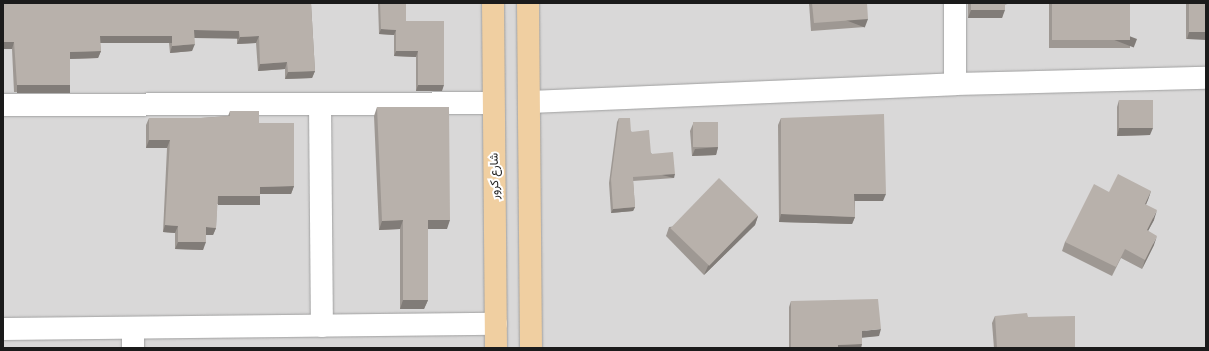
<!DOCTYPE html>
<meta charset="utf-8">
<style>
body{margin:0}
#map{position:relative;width:1209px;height:351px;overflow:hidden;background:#ebe8e1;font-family:"Noto Sans",Vazirmatn,sans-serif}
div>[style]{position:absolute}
.residential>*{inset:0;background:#d9d8d8;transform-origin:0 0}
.roads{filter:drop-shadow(0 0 1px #9f9f9f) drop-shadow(0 0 1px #9f9f9f)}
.minor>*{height:22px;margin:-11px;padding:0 11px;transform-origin:11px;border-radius:11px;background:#fff}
.major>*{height:22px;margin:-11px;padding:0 11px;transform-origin:11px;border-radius:11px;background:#f0cfa1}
.wall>*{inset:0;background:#9e9893;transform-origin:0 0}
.shaded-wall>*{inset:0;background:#817c78;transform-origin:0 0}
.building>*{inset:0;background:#b8b1ab;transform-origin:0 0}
span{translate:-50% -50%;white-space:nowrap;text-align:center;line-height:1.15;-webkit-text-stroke:4px #fff;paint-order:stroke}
.street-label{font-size:12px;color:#1b1b1b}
.frame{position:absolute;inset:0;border:4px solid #1b1b1b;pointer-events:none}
</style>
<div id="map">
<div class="residential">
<i style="left:3px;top:3px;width:1203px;height:345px"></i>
</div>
<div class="roads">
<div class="minor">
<i style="left:955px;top:84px;width:81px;rotate:-90deg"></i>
<i style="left:530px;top:102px;width:425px;rotate:-2.4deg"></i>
<i style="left:955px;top:84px;width:251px;rotate:-1.4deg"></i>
<i style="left:320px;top:104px;width:222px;rotate:89.5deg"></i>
<i style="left:3px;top:105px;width:490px;rotate:-0.2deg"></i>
<i style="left:3px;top:329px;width:493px;rotate:-0.6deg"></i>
<i style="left:133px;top:348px;width:20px;rotate:-90deg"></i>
</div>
<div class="major">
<i style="left:493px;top:3px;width:345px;rotate:89.5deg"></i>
<i style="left:528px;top:3px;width:345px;rotate:89.5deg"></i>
</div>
</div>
<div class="wall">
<i style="clip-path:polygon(3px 3px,311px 3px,315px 71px,312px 78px,285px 79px,285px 69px,258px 71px,256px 43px,237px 44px,237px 38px,194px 37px,192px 51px,170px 53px,169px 43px,100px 43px,101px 51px,98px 58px,70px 59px,67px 92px,14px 92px,12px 49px)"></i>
<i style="clip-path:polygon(378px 3px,406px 3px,406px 21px,442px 91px,416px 91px,416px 57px,394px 56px,394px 35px,379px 34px)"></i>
<i style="clip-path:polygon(809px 3px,867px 3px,865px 27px,811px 31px)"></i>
<i style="clip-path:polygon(968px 3px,1013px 3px,1005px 4px,1002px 18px,968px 18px)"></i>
<i style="left:1049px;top:3px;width:81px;height:45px"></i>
<i style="left:1186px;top:3px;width:20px;height:36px"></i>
<i style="clip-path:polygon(1119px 100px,1150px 135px,1117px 136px,1117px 107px)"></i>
<i style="clip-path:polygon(377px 107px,447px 229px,428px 229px,428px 300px,424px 309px,400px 309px,400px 229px,379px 230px,374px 116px)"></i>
<i style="clip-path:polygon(230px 111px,259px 123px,294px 186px,291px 194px,260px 194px,257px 204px,217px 204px,216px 228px,213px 235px,206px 235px,203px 250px,175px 249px,175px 233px,163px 232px,167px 148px,146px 148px,146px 125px,149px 118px,201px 118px,228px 116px)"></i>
<i style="clip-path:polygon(619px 118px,674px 178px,633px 181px,635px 207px,633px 211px,611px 213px,609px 183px,617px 122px)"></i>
<i style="clip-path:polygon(781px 118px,883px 201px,855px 201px,855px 217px,852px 224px,779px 222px,778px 125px)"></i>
<i style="clip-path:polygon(693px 124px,718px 147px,716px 155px,692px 156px,690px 131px)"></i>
<i style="clip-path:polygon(1151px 191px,1146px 205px,1154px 220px,1148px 231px,1154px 245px,1142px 269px,1121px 258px,1112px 276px,1062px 251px,1065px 242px,1109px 192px)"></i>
<i style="clip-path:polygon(758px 216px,755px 225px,704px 275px,666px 236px,669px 227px)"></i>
<i style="clip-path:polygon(791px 301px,879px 336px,862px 337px,861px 348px,789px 348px,789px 307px)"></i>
<i style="clip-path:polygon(995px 316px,1075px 348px,994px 348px,992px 323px)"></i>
</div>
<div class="shaded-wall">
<i style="clip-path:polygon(1003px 3px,1013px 3px,1002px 5px)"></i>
<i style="clip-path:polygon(971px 10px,1005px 10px,1002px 18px,968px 18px)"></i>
<i style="left:868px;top:19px;width:9px;height:54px;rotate:111deg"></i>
<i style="clip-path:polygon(381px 29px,396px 30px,394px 35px,379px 34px)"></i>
<i style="left:194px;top:30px;width:45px;height:8px;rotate:1deg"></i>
<i style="clip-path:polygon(1189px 32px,1206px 32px,1206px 40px,1187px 39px)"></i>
<i style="left:100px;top:36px;width:72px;height:7px"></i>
<i style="clip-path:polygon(259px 36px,256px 43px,237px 44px,240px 37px)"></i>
<i style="left:1137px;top:39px;width:9px;height:84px;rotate:111deg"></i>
<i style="clip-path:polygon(3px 42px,14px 42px,12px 49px,3px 49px)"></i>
<i style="clip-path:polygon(195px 44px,192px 51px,170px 53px,172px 46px)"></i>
<i style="clip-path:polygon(101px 51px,98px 58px,68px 59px,70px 52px)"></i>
<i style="clip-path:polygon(396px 51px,418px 51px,416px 57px,394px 56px)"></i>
<i style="clip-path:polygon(287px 62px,285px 69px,258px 71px,260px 64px)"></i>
<i style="clip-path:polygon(315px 71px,312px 78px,285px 79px,288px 72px)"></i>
<i style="left:17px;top:85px;width:53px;height:8px"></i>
<i style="clip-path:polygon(418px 85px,444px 85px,442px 91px,416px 91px)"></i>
<i style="clip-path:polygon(1119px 128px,1153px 128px,1150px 135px,1117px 136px)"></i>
<i style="clip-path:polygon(149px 140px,170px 140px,167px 148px,146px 148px)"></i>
<i style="clip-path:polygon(718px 147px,716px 155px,692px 156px,695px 149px)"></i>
<i style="left:675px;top:174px;width:4px;height:42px;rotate:104deg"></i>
<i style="clip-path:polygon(294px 186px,291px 194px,257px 194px,260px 187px)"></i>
<i style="clip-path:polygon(1151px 191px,1148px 200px,1141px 214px,1145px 204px)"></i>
<i style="clip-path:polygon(854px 194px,886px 194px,883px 201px,852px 201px)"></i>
<i style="left:218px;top:196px;width:42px;height:9px"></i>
<i style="clip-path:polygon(635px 207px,633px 211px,611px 213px,613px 209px)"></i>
<i style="clip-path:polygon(1157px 210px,1154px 220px,1143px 240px,1147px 230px)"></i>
<i style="clip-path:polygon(781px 214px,855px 217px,852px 224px,779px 222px)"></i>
<i style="clip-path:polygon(758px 216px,755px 225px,704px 275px,708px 266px)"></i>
<i style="clip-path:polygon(403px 220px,400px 229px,379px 230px,382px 221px)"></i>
<i style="clip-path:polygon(428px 220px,450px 220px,447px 229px,424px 229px)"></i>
<i style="clip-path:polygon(165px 225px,178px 226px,175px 233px,163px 232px)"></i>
<i style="clip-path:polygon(206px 227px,216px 228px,213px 235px,203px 235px)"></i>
<i style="clip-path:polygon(1157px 236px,1154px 245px,1142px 269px,1145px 260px)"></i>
<i style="clip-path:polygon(178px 242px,206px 242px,203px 250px,175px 249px)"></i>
<i style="clip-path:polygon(403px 300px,428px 300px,424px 309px,400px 309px)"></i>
<i style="clip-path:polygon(881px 329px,879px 336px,860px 338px,862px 331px)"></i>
<i style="clip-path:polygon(862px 344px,861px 348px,837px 348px,838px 345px)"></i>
</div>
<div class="building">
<i style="clip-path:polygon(3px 3px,311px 3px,315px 71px,288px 72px,287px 62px,260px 64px,259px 36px,240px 37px,239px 31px,194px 30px,195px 44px,172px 46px,172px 36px,100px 36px,101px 51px,70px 52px,70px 85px,17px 85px,14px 42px,3px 42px)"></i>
<i style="clip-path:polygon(380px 3px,406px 3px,406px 21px,444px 21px,444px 85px,418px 85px,418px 51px,396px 51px,396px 30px,381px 29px)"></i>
<i style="clip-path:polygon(812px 3px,867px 3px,868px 19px,814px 23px)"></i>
<i style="left:971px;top:3px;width:34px;height:7px"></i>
<i style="left:1052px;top:3px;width:78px;height:37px"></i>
<i style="left:1189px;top:3px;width:17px;height:29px"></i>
<i style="left:1119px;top:100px;width:34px;height:28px"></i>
<i style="clip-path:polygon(377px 107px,449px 107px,450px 220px,428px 220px,428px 300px,403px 300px,403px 220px,382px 221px)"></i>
<i style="clip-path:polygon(230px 111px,259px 111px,259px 123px,294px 123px,294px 186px,260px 187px,260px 196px,218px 196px,216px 228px,206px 227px,206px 242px,178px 242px,178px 226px,165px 225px,170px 140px,149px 140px,149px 118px,201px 118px,230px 116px)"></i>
<i style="clip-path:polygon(884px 114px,886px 194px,854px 194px,855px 217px,781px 214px,781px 118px)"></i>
<i style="clip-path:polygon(619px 118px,630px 118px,631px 132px,649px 130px,651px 154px,673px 152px,675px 174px,633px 177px,635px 207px,613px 209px,611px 179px)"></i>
<i style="left:718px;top:122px;width:25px;height:25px;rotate:90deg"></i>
<i style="clip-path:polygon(1118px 174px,1151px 191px,1145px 204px,1157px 210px,1147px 230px,1157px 236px,1145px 260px,1125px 249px,1116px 267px,1065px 242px,1094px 184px,1109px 192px)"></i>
<i style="left:719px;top:178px;width:54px;height:70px;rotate:44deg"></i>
<i style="clip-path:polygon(878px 299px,881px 329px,862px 331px,862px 344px,838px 345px,838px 348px,791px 348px,791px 301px)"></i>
<i style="clip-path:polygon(1027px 313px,1028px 317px,1075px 316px,1075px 348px,997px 348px,995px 316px)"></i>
</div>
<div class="street-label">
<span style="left:494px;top:176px;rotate:-91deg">شارع كرور</span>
</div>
<div class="frame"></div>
</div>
